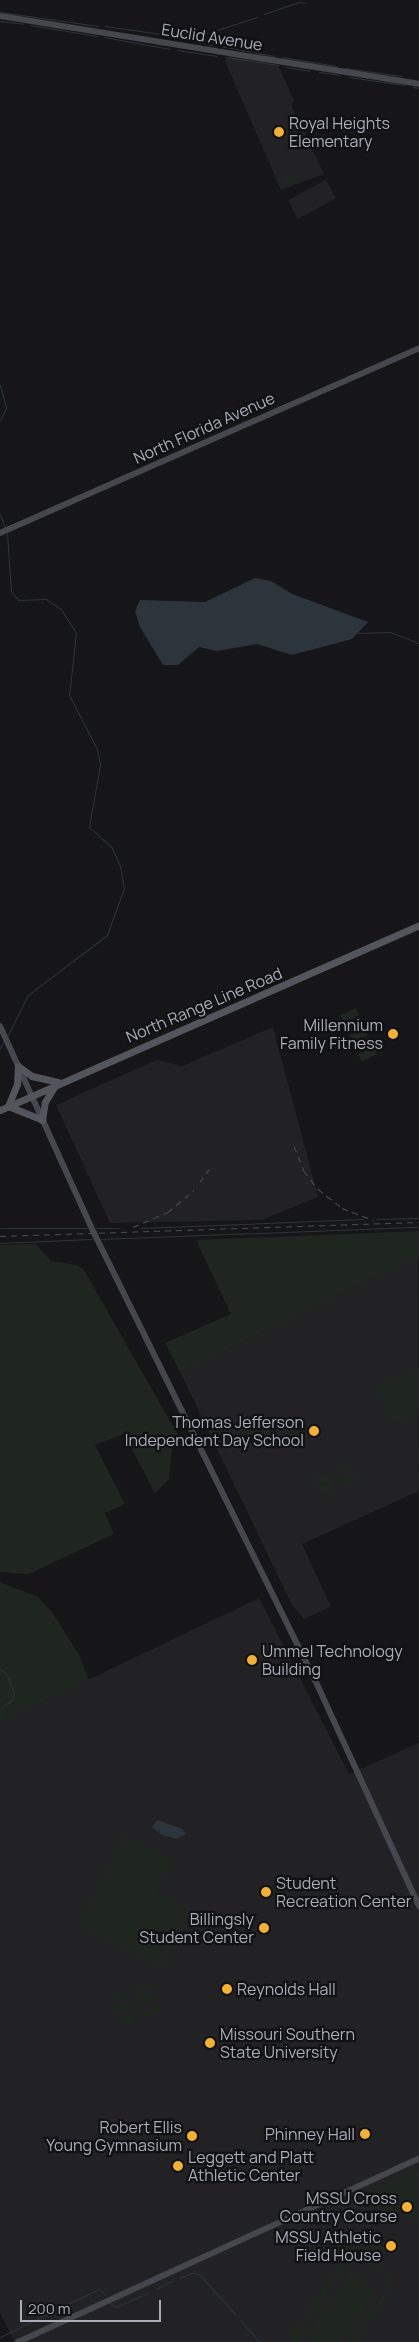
<!DOCTYPE html>
<style>
body{margin:0}
#map{position:relative;width:419px;height:2342px;overflow:hidden;background:#161618;font-family:Manrope,sans-serif}
div>[style]{position:absolute}
.built>*{inset:0;background:#222225;transform-origin:0 0}
.green>*{inset:0;background:#1e261f;transform-origin:0 0}
.water>*{inset:0;background:#2c353c}
.stream>*{height:1px;margin:-0.5px;padding:0 0.5px;transform-origin:0.5px;border-radius:0.5px;background:#2c353c}
.secondary>*{height:6px;margin:-3px;padding:0 3px;transform-origin:3px;border-radius:3px;background:#45474d}
.primary>*{height:7px;margin:-3.5px;padding:0 3.5px;transform-origin:3.5px;border-radius:3.5px;background:#53555c}
.rail>*{height:1px;margin-top:-0.5px;transform-origin:0;background:repeating-linear-gradient(90deg,#4a4c52 0 6px,transparent 0 11px)}
.dots>*{width:14px;height:14px;translate:-50% -50%;box-sizing:border-box;border:2px solid #111113;border-radius:50%}
span{translate:-50% -50%;white-space:nowrap;text-align:center;line-height:1.15;-webkit-text-stroke:4.5px #111113;paint-order:stroke}
.street-label{font-size:16px;color:#a8adb8}
.poi-label{font-size:16px;color:#a8adb8}
.left{translate:0 -50%;text-align:left}
.right{translate:-100% -50%;text-align:right}
.scale{position:absolute;left:20px;top:2300px;width:141px;height:22px;box-sizing:border-box;border:2px solid #a8adb8;border-top:0;padding-left:6px;font-size:15px;line-height:18px;white-space:nowrap;color:#a8adb8;-webkit-text-stroke:4px #111113;paint-order:stroke}
</style>
<div id="map">
<div class="built">
<i style="clip-path:polygon(230px 55px,278px 65px,294px 101px,291px 105px,324px 174px,281px 190px,225px 61px)"></i>
<i style="left:326px;top:180px;width:21px;height:43px;rotate:62deg"></i>
<i style="clip-path:polygon(273px 1027px,318px 1197px,262px 1220px,110px 1223px,56px 1105px,156px 1060px,182px 1066px)"></i>
<i style="clip-path:polygon(418px 1257px,419px 1491px,302px 1544px,331px 1607px,304px 1619px,292px 1605px,180px 1372px)"></i>
<i style="clip-path:polygon(259px 1598px,349px 1774px,419px 1743px,419px 2342px,14px 2342px,0 2312px,0 1722px)"></i>
</div>
<div class="green">
<i style="clip-path:polygon(297px 172px,300px 178px,295px 180px,296px 183px,284px 188px,281px 180px)"></i>
<i style="clip-path:polygon(356px 1008px,359px 1015px,344px 1023px,340px 1015px)"></i>
<i style="left:360px;top:1018px;width:8px;height:17px;rotate:60deg"></i>
<i style="left:365px;top:1028px;width:8px;height:17px;rotate:67deg"></i>
<i style="clip-path:polygon(369px 1037px,373px 1045px,357px 1052px,354px 1045px)"></i>
<i style="clip-path:polygon(374px 1047px,377px 1054px,362px 1062px,358px 1054px)"></i>
<i style="clip-path:polygon(419px 1231px,419px 1257px,180px 1372px,165px 1343px,231px 1314px,196px 1240px)"></i>
<i style="clip-path:polygon(36px 1244px,51px 1261px,77px 1265px,84px 1270px,178px 1435px,172px 1448px,169px 1479px,155px 1493px,124px 1434px,95px 1445px,125px 1504px,105px 1513px,114px 1534px,29px 1574px,0 1572px,0 1245px)"></i>
<i style="clip-path:polygon(419px 1368px,419px 1413px,393px 1425px,376px 1387px)"></i>
<i style="left:350px;top:1461px;width:8px;height:16px;rotate:67deg"></i>
<i style="left:326px;top:1471px;width:8px;height:16px;rotate:60deg"></i>
<i style="left:355px;top:1472px;width:9px;height:17px;rotate:69deg"></i>
<i style="clip-path:polygon(331px 1482px,335px 1490px,319px 1496px,316px 1489px)"></i>
<i style="clip-path:polygon(0 1582px,38px 1597px,52px 1612px,79px 1655px,89px 1680px,0 1722px)"></i>
<i style="clip-path:polygon(124px 1834px,172px 1859px,156px 1891px,191px 1909px,162px 1968px,78px 1925px)"></i>
<i style="left:150px;top:1982px;width:7px;height:17px;rotate:74deg"></i>
<i style="left:126px;top:1991px;width:7px;height:17px;rotate:74deg"></i>
<i style="left:154px;top:1993px;width:7px;height:17px;rotate:74deg"></i>
<i style="left:130px;top:2002px;width:7px;height:17px;rotate:74deg"></i>
<i style="left:158px;top:2004px;width:8px;height:17px;rotate:67deg"></i>
<i style="clip-path:polygon(134px 2013px,136px 2020px,121px 2026px,118px 2018px)"></i>
<i style="clip-path:polygon(419px 2169px,419px 2225px,371px 2190px)"></i>
<i style="clip-path:polygon(353px 2246px,358px 2250px,354px 2257px,373px 2258px,387px 2270px,390px 2284px,385px 2301px,356px 2342px,349px 2342px,382px 2295px,384px 2286px,382px 2275px,374px 2266px,363px 2262px,351px 2264px,344px 2270px,302px 2330px,299px 2342px,291px 2342px,287px 2339px)"></i>
<i style="clip-path:polygon(350px 2272px,378px 2292px,342px 2342px,315px 2342px,305px 2335px)"></i>
</div>
<div class="water">
<i style="clip-path:polygon(255px 578px,271px 581px,292px 594px,368px 622px,352px 639px,292px 655px,257px 644px,217px 651px,199px 647px,178px 665px,163px 665px,140px 627px,135px 611px,140px 600px,205px 602px)"></i>
<i style="clip-path:polygon(157px 1820px,182px 1829px,186px 1834px,177px 1839px,162px 1835px,152px 1827px)"></i>
</div>
<div class="stream">
<i style="left:0;top:12px;width:99px;rotate:8.1deg"></i>
<i style="left:264px;top:14px;width:37px;rotate:-19deg"></i>
<i style="left:299px;top:2px;width:6px;rotate:9deg"></i>
<i style="left:0;top:21px;width:23px;rotate:7deg"></i>
<i style="left:30px;top:25px;width:68px;rotate:9.3deg"></i>
<i style="left:105px;top:26px;width:56px;rotate:8.3deg"></i>
<i style="left:160px;top:34px;width:47px;rotate:-1.2deg"></i>
<i style="left:214px;top:31px;width:45px;rotate:-18deg"></i>
<i style="left:162px;top:34px;width:51px;rotate:12.4deg"></i>
<i style="left:104px;top:37px;width:67px;rotate:10.3deg"></i>
<i style="left:221px;top:46px;width:54px;rotate:10.7deg"></i>
<i style="left:177px;top:50px;width:40px;rotate:8.5deg"></i>
<i style="left:225px;top:57px;width:54px;rotate:8.6deg"></i>
<i style="left:282px;top:57px;width:55px;rotate:9.5deg"></i>
<i style="left:286px;top:67px;width:24px;rotate:9deg"></i>
<i style="left:345px;top:68px;width:57px;rotate:8.1deg"></i>
<i style="left:319px;top:72px;width:21px;rotate:8deg"></i>
<i style="left:349px;top:77px;width:56px;rotate:8.3deg"></i>
<i style="left:413px;top:87px;width:6px;rotate:9deg"></i>
<i style="left:0;top:385px;width:24px;rotate:75deg"></i>
<i style="left:6px;top:408px;width:14px;rotate:115deg"></i>
<i style="left:0;top:514px;width:15px;rotate:70deg"></i>
<i style="left:7px;top:534px;width:57px;rotate:86deg"></i>
<i style="left:11px;top:591px;width:11px;rotate:52deg"></i>
<i style="left:18px;top:600px;width:28px;rotate:-2deg"></i>
<i style="left:46px;top:599px;width:18px;rotate:34deg"></i>
<i style="left:61px;top:609px;width:28px;rotate:58deg"></i>
<i style="left:76px;top:633px;width:62px;rotate:96.4deg"></i>
<i style="left:69px;top:695px;width:61px;rotate:62.6deg"></i>
<i style="left:97px;top:749px;width:16px;rotate:79deg"></i>
<i style="left:100px;top:765px;width:63px;rotate:100.1deg"></i>
<i style="left:89px;top:827px;width:31px;rotate:42deg"></i>
<i style="left:112px;top:848px;width:20px;rotate:66deg"></i>
<i style="left:120px;top:866px;width:22px;rotate:80deg"></i>
<i style="left:124px;top:888px;width:50px;rotate:109.9deg"></i>
<i style="left:107px;top:935px;width:99px;rotate:142.8deg"></i>
<i style="left:28px;top:995px;width:45px;rotate:116.6deg"></i>
<i style="left:358px;top:633px;width:32px;rotate:-2deg"></i>
<i style="left:390px;top:632px;width:31px;rotate:21deg"></i>
<i style="left:0;top:1048px;width:8px;rotate:-60deg"></i>
<i style="left:376px;top:1219px;width:43px;rotate:-1.3deg"></i>
<i style="left:0;top:1228px;width:87px"></i>
<i style="left:96px;top:1228px;width:23px"></i>
<i style="left:141px;top:1228px;width:222px;rotate:-2.3deg"></i>
<i style="left:101px;top:1239px;width:318px;rotate:-2.2deg"></i>
<i style="left:0;top:1243px;width:92px;rotate:-2.5deg"></i>
<i style="left:0;top:1669px;width:9px;rotate:41deg"></i>
<i style="left:7px;top:1675px;width:19px;rotate:69deg"></i>
<i style="left:14px;top:1693px;width:7px;rotate:106deg"></i>
<i style="left:12px;top:1700px;width:14px;rotate:146deg"></i>
<i style="left:179px;top:2278px;width:13px;rotate:-23deg"></i>
<i style="left:191px;top:2273px;width:8px;rotate:7deg"></i>
<i style="left:199px;top:2274px;width:54px;rotate:48deg"></i>
<i style="left:156px;top:2289px;width:18px;rotate:-27deg"></i>
<i style="left:110px;top:2303px;width:7px;rotate:34deg"></i>
<i style="left:116px;top:2307px;width:36px;rotate:-24deg"></i>
<i style="left:240px;top:2320px;width:30px;rotate:48deg"></i>
<i style="left:0;top:2337px;width:110px;rotate:-25.9deg"></i>
<i style="left:99px;top:2289px;width:8px;rotate:45deg"></i>
</div>
<div class="secondary">
<i style="left:0;top:16px;width:424px;rotate:9.2deg"></i>
<i style="left:0;top:533px;width:458px;rotate:-23.8deg"></i>
<i style="left:0;top:1026px;width:227px;rotate:65.6deg"></i>
<i style="left:94px;top:1233px;width:499px;rotate:63.7deg"></i>
<i style="left:315px;top:1680px;width:249px;rotate:65.3deg"></i>
<i style="left:18px;top:2342px;width:441px;rotate:-24.6deg"></i>
</div>
<div class="primary">
<i style="left:18px;top:1066px;width:18px;rotate:93deg"></i>
<i style="left:17px;top:1084px;width:24px;rotate:112deg"></i>
<i style="left:8px;top:1106px;width:37px;rotate:22deg"></i>
<i style="left:42px;top:1120px;width:18px;rotate:-81deg"></i>
<i style="left:45px;top:1102px;width:21px;rotate:-59deg"></i>
<i style="left:18px;top:1066px;width:17px;rotate:36deg"></i>
<i style="left:32px;top:1076px;width:27px;rotate:13deg"></i>
<i style="left:0;top:1110px;width:458px;rotate:-23.8deg"></i>
</div>
<div class="rail">
<i style="left:294px;top:1146px;width:27px;rotate:68deg"></i>
<i style="left:304px;top:1171px;width:23px;rotate:52deg"></i>
<i style="left:318px;top:1189px;width:31px;rotate:38deg"></i>
<i style="left:342px;top:1208px;width:34px;rotate:21deg"></i>
<i style="left:200px;top:1182px;width:16px;rotate:-55deg"></i>
<i style="left:133px;top:1227px;width:38px;rotate:-23deg"></i>
<i style="left:168px;top:1212px;width:34px;rotate:-40deg"></i>
<i style="left:0;top:1236px;width:419px;rotate:-1.9deg"></i>
</div>
<div class="dots">
<i style="left:279px;top:132px;background:#f2b134"></i>
<i style="left:393px;top:1034px;background:#f2b134"></i>
<i style="left:314px;top:1431px;background:#f2b134"></i>
<i style="left:252px;top:1660px;background:#f2b134"></i>
<i style="left:266px;top:1892px;background:#f2b134"></i>
<i style="left:264px;top:1928px;background:#f2b134"></i>
<i style="left:227px;top:1989px;background:#f2b134"></i>
<i style="left:210px;top:2043px;background:#f2b134"></i>
<i style="left:365px;top:2134px;background:#f2b134"></i>
<i style="left:192px;top:2136px;background:#f2b134"></i>
<i style="left:178px;top:2166px;background:#f2b134"></i>
<i style="left:407px;top:2207px;background:#f2b134"></i>
<i style="left:391px;top:2246px;background:#f2b134"></i>
</div>
<div class="street-label">
<span style="left:212px;top:37px;rotate:9deg">Euclid Avenue</span>
<span style="left:204px;top:428px;rotate:-24deg">North Florida Avenue</span>
<span style="left:204px;top:1005px;rotate:-23deg">North Range Line Road</span>
</div>
<div class="poi-label">
<span class="left" style="left:289px;top:132px">Royal Heights<br>Elementary</span>
<span class="right" style="left:383px;top:1034px">Millennium<br>Family Fitness</span>
<span class="right" style="left:304px;top:1431px">Thomas Jefferson<br>Independent Day School</span>
<span class="left" style="left:262px;top:1660px">Ummel Technology<br>Building</span>
<span class="left" style="left:276px;top:1892px">Student<br>Recreation Center</span>
<span class="right" style="left:254px;top:1928px">Billingsly<br>Student Center</span>
<span class="left" style="left:237px;top:1989px">Reynolds Hall</span>
<span class="left" style="left:220px;top:2043px">Missouri Southern<br>State University</span>
<span class="right" style="left:182px;top:2136px">Robert Ellis<br>Young Gymnasium</span>
<span class="right" style="left:355px;top:2134px">Phinney Hall</span>
<span class="left" style="left:188px;top:2166px">Leggett and Platt<br>Athletic Center</span>
<span class="right" style="left:397px;top:2207px">MSSU Cross<br>Country Course</span>
<span class="right" style="left:381px;top:2246px">MSSU Athletic<br>Field House</span>
</div>
<div class="scale">200 m</div>
</div>
